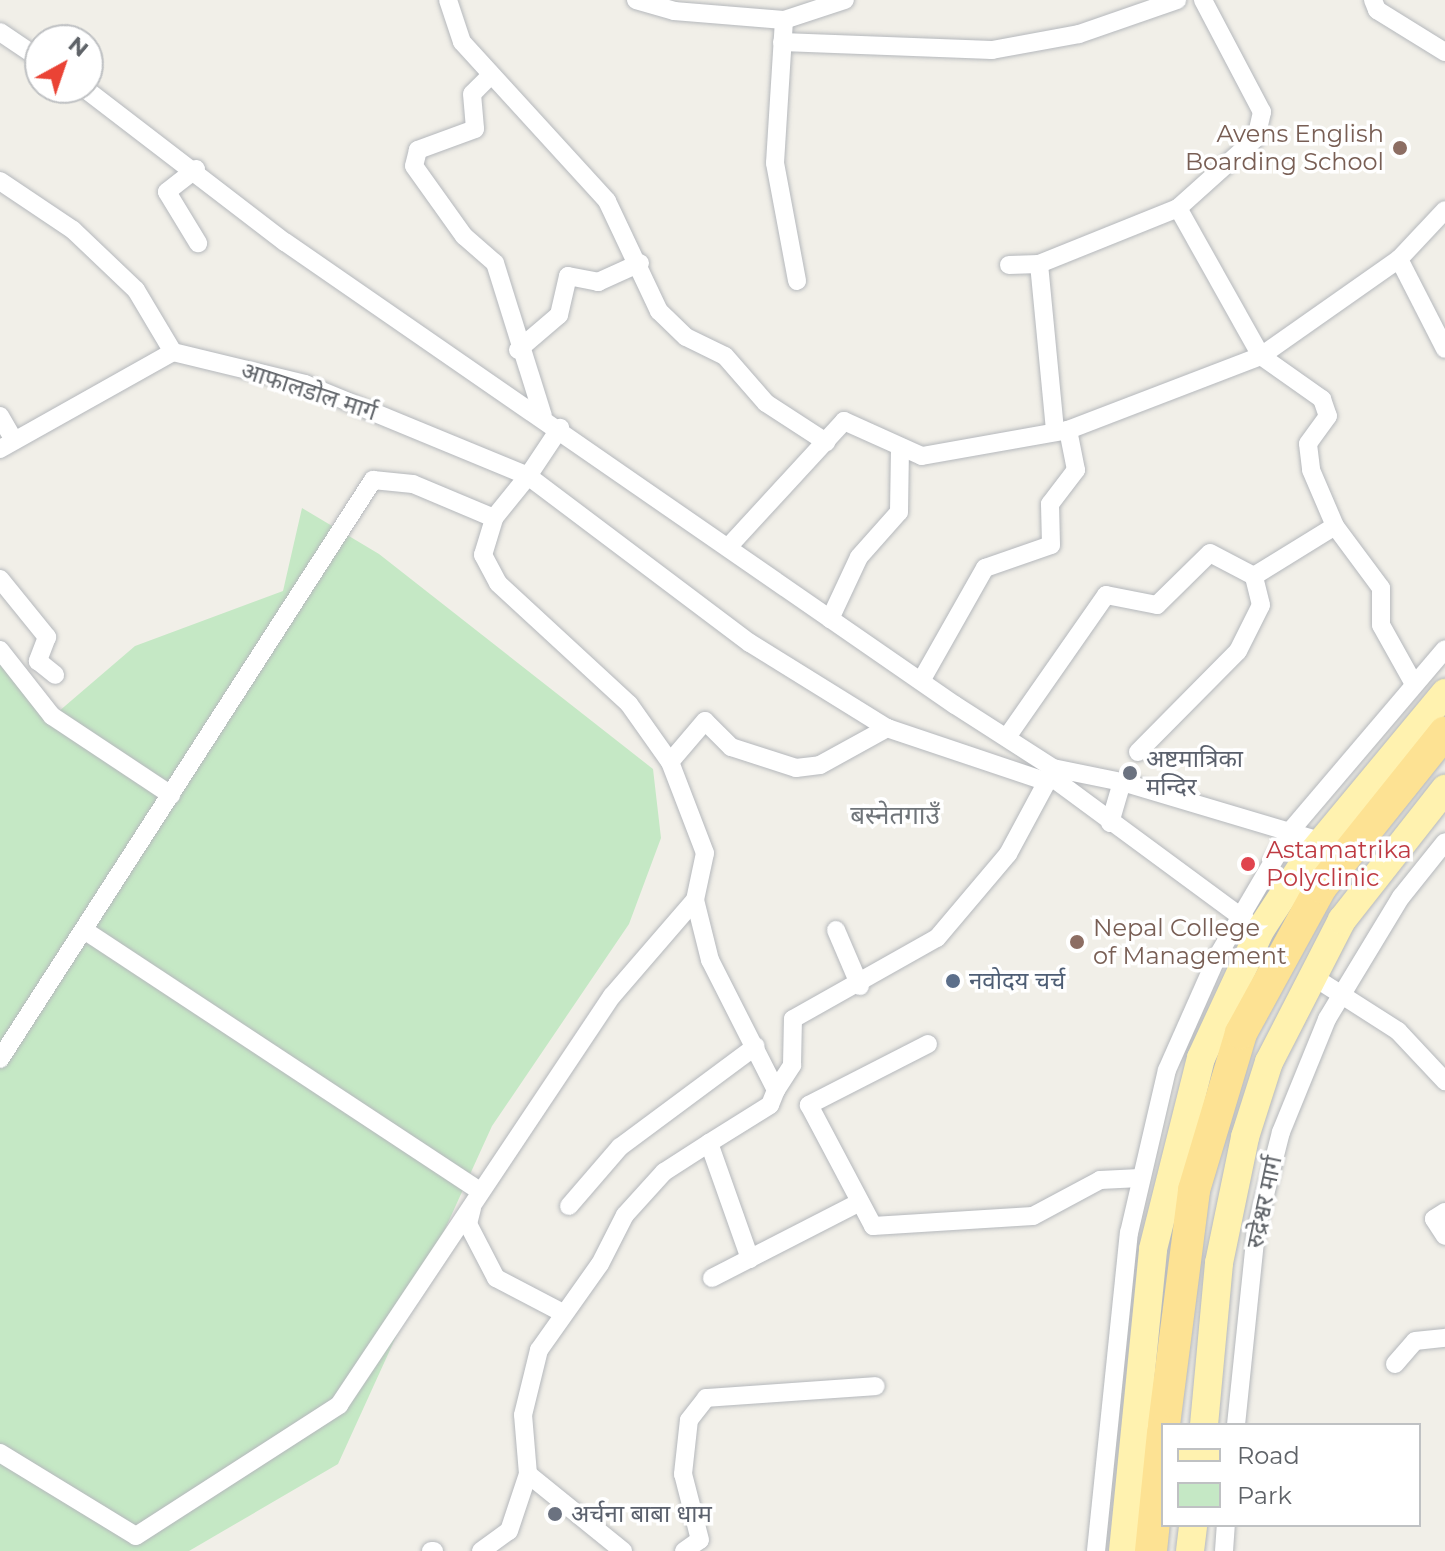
<!DOCTYPE html>
<meta charset="utf-8">
<style>
body{margin:0}
#map{position:relative;width:1445px;height:1551px;overflow:hidden;background:#f1efe8;font-family:Montserrat,"Noto Sans Devanagari",sans-serif}
div>[style]{position:absolute}
.green>*{inset:0;background:#c5e8c5}
.roads{filter:drop-shadow(0 0 2px #b5b8bc) drop-shadow(0 0 2px #b5b8bc)}
.street>*{height:18px;margin:-9px;padding:0 9px;transform-origin:9px;border-radius:9px;background:#fff}
.primary>*{height:28px;margin:-14px;padding:0 14px;transform-origin:14px;border-radius:14px;background:#fff2af}
.highway>*{height:32px;margin:-16px;padding:0 16px;transform-origin:16px;border-radius:16px;background:#fde293}
.dots>*{width:22px;height:22px;translate:-50% -50%;box-sizing:border-box;border:4px solid #fff;border-radius:50%}
span{translate:-50% -50%;white-space:nowrap;text-align:center;line-height:1.15;-webkit-text-stroke:7px #fff;paint-order:stroke}
.education-label{font-size:24px;color:#785e54}
.right{translate:-100% -50%;text-align:right}
.left{translate:0 -50%;text-align:left}
.street-label{font-size:24px;color:#5f6368}
.worship-label{font-size:24px;color:#5b616d}
.health-label{font-size:24px;color:#be3a42}
.service-label{font-size:24px;color:#4e5e75}
.neighbourhood-label{font-size:26px;color:#70757a}
.legend{position:absolute;left:1161px;top:1423px;width:260px;height:104px;box-sizing:border-box;background:#fff;border:2px solid #bfc1c3;margin:0;padding:10px 14px;list-style:none;font-size:24px;color:#5f6368}
.legend li{display:flex;align-items:center;gap:16px;height:40px}
.legend b{width:40px;border:2px solid #bfc1c3}
.north{position:absolute;left:24px;top:24px;width:80px;height:80px;box-sizing:border-box;background:#fff;border:2px solid #bfc1c3;border-radius:50%;rotate:40deg;font-size:22px;font-weight:700;line-height:32px;text-align:center;color:#5f6368}
.north::after{content:'';display:block;margin:auto;width:28px;height:36px;background:#ea4335;clip-path:polygon(50% 0,100% 100%,50% 72%,0 100%)}
</style>
<div id="map">
<div class="green">
<i style="clip-path:polygon(302px 508px,379px 554px,653px 769px,661px 838px,629px 924px,492px 1126px,338px 1464px,189px 1551px,0 1551px,0 662px,51px 718px,135px 646px,283px 591px)"></i>
</div>
<div class="roads">
<div class="street">
<i style="left:448px;top:0;width:44px;rotate:71.6deg"></i>
<i style="left:462px;top:42px;width:215px;rotate:47.6deg"></i>
<i style="left:607px;top:201px;width:122px;rotate:64.7deg"></i>
<i style="left:659px;top:311px;width:37px;rotate:44deg"></i>
<i style="left:686px;top:337px;width:43px;rotate:26deg"></i>
<i style="left:725px;top:356px;width:62px;rotate:48.9deg"></i>
<i style="left:766px;top:403px;width:72px;rotate:33deg"></i>
<i style="left:636px;top:0;width:40px;rotate:16deg"></i>
<i style="left:674px;top:11px;width:110px;rotate:4.7deg"></i>
<i style="left:784px;top:20px;width:64px;rotate:-18.2deg"></i>
<i style="left:1373px;top:0;width:11px;rotate:68deg"></i>
<i style="left:1377px;top:10px;width:80px;rotate:31.7deg"></i>
<i style="left:784px;top:20px;width:143px;rotate:93.6deg"></i>
<i style="left:775px;top:163px;width:120px;rotate:79.4deg"></i>
<i style="left:0;top:32px;width:48px;rotate:34deg"></i>
<i style="left:782px;top:42px;width:210px;rotate:2.2deg"></i>
<i style="left:992px;top:50px;width:88px;rotate:-10.4deg"></i>
<i style="left:1079px;top:34px;width:104px;rotate:-19.1deg"></i>
<i style="left:490px;top:76px;width:25px;rotate:135deg"></i>
<i style="left:472px;top:94px;width:35px;rotate:85deg"></i>
<i style="left:475px;top:129px;width:61px;rotate:159.8deg"></i>
<i style="left:418px;top:150px;width:16px;rotate:104deg"></i>
<i style="left:414px;top:166px;width:86px;rotate:54.5deg"></i>
<i style="left:464px;top:236px;width:41px;rotate:41.1deg"></i>
<i style="left:495px;top:263px;width:160px;rotate:72.6deg"></i>
<i style="left:84px;top:88px;width:253px;rotate:37.5deg"></i>
<i style="left:285px;top:242px;width:814px;rotate:34.65deg"></i>
<i style="left:955px;top:705px;width:117px;rotate:32.7deg"></i>
<i style="left:1053px;top:768px;width:70px;rotate:11.5deg"></i>
<i style="left:196px;top:169px;width:37px;rotate:142deg"></i>
<i style="left:167px;top:192px;width:60px;rotate:58.7deg"></i>
<i style="left:0;top:181px;width:88px;rotate:33.9deg"></i>
<i style="left:73px;top:230px;width:87px;rotate:43.6deg"></i>
<i style="left:136px;top:290px;width:72px;rotate:59.2deg"></i>
<i style="left:173px;top:352px;width:136px;rotate:13.6deg"></i>
<i style="left:305px;top:384px;width:241px;rotate:22.4deg"></i>
<i style="left:528px;top:476px;width:58px;rotate:-56.3deg"></i>
<i style="left:1178px;top:208px;width:170px;rotate:60.7deg"></i>
<i style="left:1261px;top:356px;width:75px;rotate:35.2deg"></i>
<i style="left:1322px;top:399px;width:18px;rotate:71deg"></i>
<i style="left:1328px;top:416px;width:34px;rotate:126deg"></i>
<i style="left:1308px;top:444px;width:26px;rotate:83deg"></i>
<i style="left:1311px;top:470px;width:61px;rotate:66.8deg"></i>
<i style="left:1335px;top:526px;width:77px;rotate:53.4deg"></i>
<i style="left:1381px;top:588px;width:37px;rotate:90deg"></i>
<i style="left:1381px;top:625px;width:68px;rotate:60.8deg"></i>
<i style="left:1399px;top:259px;width:101px;rotate:62.9deg"></i>
<i style="left:1039px;top:264px;width:168px;rotate:84.5deg"></i>
<i style="left:1009px;top:265px;width:30px;rotate:-2deg"></i>
<i style="left:1039px;top:264px;width:150px;rotate:-21.9deg"></i>
<i style="left:1178px;top:208px;width:105px;rotate:-41.9deg"></i>
<i style="left:1256px;top:138px;width:27px;rotate:-77deg"></i>
<i style="left:1262px;top:112px;width:127px;rotate:-117.8deg"></i>
<i style="left:518px;top:350px;width:54px;rotate:-40.5deg"></i>
<i style="left:559px;top:315px;width:40px;rotate:-77deg"></i>
<i style="left:568px;top:276px;width:31px;rotate:11deg"></i>
<i style="left:598px;top:282px;width:46px;rotate:-24.3deg"></i>
<i style="left:0;top:416px;width:28px;rotate:60deg"></i>
<i style="left:0;top:449px;width:198px;rotate:-29.3deg"></i>
<i style="left:731px;top:544px;width:167px;rotate:-47.4deg"></i>
<i style="left:844px;top:421px;width:85px;rotate:24.2deg"></i>
<i style="left:922px;top:456px;width:148px;rotate:-10.1deg"></i>
<i style="left:1068px;top:430px;width:207px;rotate:-21deg"></i>
<i style="left:1261px;top:356px;width:169px;rotate:-35.1deg"></i>
<i style="left:1399px;top:259px;width:67px;rotate:-46.8deg"></i>
<i style="left:0;top:579px;width:75px;rotate:51deg"></i>
<i style="left:47px;top:637px;width:26px;rotate:111deg"></i>
<i style="left:38px;top:661px;width:22px;rotate:39deg"></i>
<i style="left:830px;top:619px;width:68px;rotate:-64.9deg"></i>
<i style="left:859px;top:557px;width:60px;rotate:-48.4deg"></i>
<i style="left:899px;top:512px;width:61px;rotate:-89.1deg"></i>
<i style="left:0;top:650px;width:84px;rotate:51.8deg"></i>
<i style="left:52px;top:716px;width:143px;rotate:33.6deg"></i>
<i style="left:921px;top:681px;width:130px;rotate:-60.5deg"></i>
<i style="left:985px;top:568px;width:70px;rotate:-19.2deg"></i>
<i style="left:1051px;top:545px;width:41px;rotate:-91.4deg"></i>
<i style="left:1050px;top:504px;width:43px;rotate:-52.6deg"></i>
<i style="left:1076px;top:470px;width:41px;rotate:-101.3deg"></i>
<i style="left:1007px;top:737px;width:173px;rotate:-55.1deg"></i>
<i style="left:1106px;top:595px;width:52px;rotate:11.1deg"></i>
<i style="left:1157px;top:605px;width:74px;rotate:-44.5deg"></i>
<i style="left:1210px;top:553px;width:50px;rotate:27.6deg"></i>
<i style="left:1254px;top:576px;width:95px;rotate:-31.7deg"></i>
<i style="left:1138px;top:752px;width:142px;rotate:-45.3deg"></i>
<i style="left:1238px;top:651px;width:51px;rotate:-63.4deg"></i>
<i style="left:1261px;top:605px;width:30px;rotate:-104deg"></i>
<i style="left:670px;top:762px;width:54px;rotate:-49.5deg"></i>
<i style="left:705px;top:721px;width:37px;rotate:45deg"></i>
<i style="left:731px;top:747px;width:68px;rotate:17.9deg"></i>
<i style="left:796px;top:768px;width:24px;rotate:-7deg"></i>
<i style="left:820px;top:765px;width:77px;rotate:-28.9deg"></i>
<i style="left:1050px;top:776px;width:246px;rotate:36.4deg"></i>
<i style="left:1110px;top:823px;width:43px;rotate:-73.7deg"></i>
<i style="left:1122px;top:782px;width:207px;rotate:16.6deg"></i>
<i style="left:695px;top:900px;width:62px;rotate:76deg"></i>
<i style="left:710px;top:960px;width:146px;rotate:63.1deg"></i>
<i style="left:776px;top:1090px;width:16px;rotate:112deg"></i>
<i style="left:770px;top:1105px;width:72px;rotate:148.1deg"></i>
<i style="left:836px;top:930px;width:61px;rotate:66.8deg"></i>
<i style="left:87px;top:932px;width:467px;rotate:33.4deg"></i>
<i style="left:1309px;top:974px;width:106px;rotate:32.6deg"></i>
<i style="left:1398px;top:1031px;width:69px;rotate:46.8deg"></i>
<i style="left:928px;top:1044px;width:134px;rotate:152.9deg"></i>
<i style="left:809px;top:1105px;width:137px;rotate:62.1deg"></i>
<i style="left:873px;top:1226px;width:160px;rotate:-3.6deg"></i>
<i style="left:1033px;top:1216px;width:76px;rotate:-28.2deg"></i>
<i style="left:1100px;top:1180px;width:40px;rotate:-2.9deg"></i>
<i style="left:0;top:1059px;width:689px;rotate:-57.21deg"></i>
<i style="left:373px;top:480px;width:40px;rotate:5.7deg"></i>
<i style="left:413px;top:484px;width:88px;rotate:22.8deg"></i>
<i style="left:776px;top:1090px;width:30px;rotate:-57deg"></i>
<i style="left:792px;top:1065px;width:46px;rotate:-88.8deg"></i>
<i style="left:793px;top:1019px;width:165px;rotate:-29.4deg"></i>
<i style="left:937px;top:938px;width:110px;rotate:-49.8deg"></i>
<i style="left:1008px;top:854px;width:91px;rotate:-61.7deg"></i>
<i style="left:569px;top:1206px;width:78px;rotate:-49.2deg"></i>
<i style="left:620px;top:1147px;width:169px;rotate:-36.6deg"></i>
<i style="left:472px;top:1208px;width:16px;rotate:104deg"></i>
<i style="left:468px;top:1224px;width:61px;rotate:62.6deg"></i>
<i style="left:496px;top:1278px;width:76px;rotate:27.6deg"></i>
<i style="left:1445px;top:1212px;width:13px;rotate:148deg"></i>
<i style="left:1434px;top:1219px;width:20px;rotate:57deg"></i>
<i style="left:712px;top:1278px;width:164px;rotate:-27.2deg"></i>
<i style="left:1395px;top:1364px;width:30px;rotate:-49deg"></i>
<i style="left:1415px;top:1341px;width:30px;rotate:-6deg"></i>
<i style="left:1236px;top:1425px;width:196px;rotate:-84.1deg"></i>
<i style="left:1256px;top:1230px;width:101px;rotate:-75.7deg"></i>
<i style="left:1281px;top:1132px;width:122px;rotate:-67.8deg"></i>
<i style="left:1327px;top:1019px;width:143px;rotate:-58.8deg"></i>
<i style="left:1401px;top:897px;width:70px;rotate:-51.3deg"></i>
<i style="left:0;top:1453px;width:159px;rotate:31.4deg"></i>
<i style="left:136px;top:1536px;width:242px;rotate:-32.8deg"></i>
<i style="left:339px;top:1405px;width:492px;rotate:-56.3deg"></i>
<i style="left:612px;top:996px;width:127px;rotate:-49.2deg"></i>
<i style="left:695px;top:900px;width:48px;rotate:-78deg"></i>
<i style="left:705px;top:853px;width:97px;rotate:-111deg"></i>
<i style="left:670px;top:762px;width:71px;rotate:-125.3deg"></i>
<i style="left:629px;top:704px;width:178px;rotate:-137.3deg"></i>
<i style="left:498px;top:583px;width:32px;rotate:-118deg"></i>
<i style="left:483px;top:555px;width:39px;rotate:-73deg"></i>
<i style="left:494px;top:518px;width:54px;rotate:-51deg"></i>
<i style="left:528px;top:476px;width:278px;rotate:37deg"></i>
<i style="left:750px;top:643px;width:161px;rotate:31.8deg"></i>
<i style="left:887px;top:728px;width:169px;rotate:18.6deg"></i>
<i style="left:431px;top:1551px;width:3px"></i>
<i style="left:481px;top:1551px;width:34px;rotate:-36deg"></i>
<i style="left:509px;top:1531px;width:60px;rotate:-71.6deg"></i>
<i style="left:623px;top:1551px;width:122px;rotate:-141deg"></i>
<i style="left:528px;top:1474px;width:59px;rotate:-94.8deg"></i>
<i style="left:523px;top:1415px;width:67px;rotate:-76.2deg"></i>
<i style="left:539px;top:1350px;width:105px;rotate:-54.7deg"></i>
<i style="left:600px;top:1264px;width:55px;rotate:-63deg"></i>
<i style="left:625px;top:1215px;width:58px;rotate:-47.8deg"></i>
<i style="left:664px;top:1172px;width:54px;rotate:-32.8deg"></i>
<i style="left:709px;top:1143px;width:123px;rotate:70.5deg"></i>
<i style="left:684px;top:1551px;width:19px;rotate:-35deg"></i>
<i style="left:700px;top:1540px;width:68px;rotate:-104.4deg"></i>
<i style="left:683px;top:1474px;width:54px;rotate:-83.7deg"></i>
<i style="left:689px;top:1420px;width:28px;rotate:-52deg"></i>
<i style="left:706px;top:1398px;width:170px;rotate:-4deg"></i>
<i style="left:1096px;top:1551px;width:320px;rotate:-84.1deg"></i>
<i style="left:1129px;top:1233px;width:167px;rotate:-76.9deg"></i>
<i style="left:1167px;top:1070px;width:124px;rotate:-66.1deg"></i>
<i style="left:1217px;top:957px;width:148px;rotate:-59.6deg"></i>
<i style="left:1292px;top:829px;width:236px;rotate:-49.6deg"></i>
<i style="left:1224px;top:1551px;width:26px;rotate:-86deg"></i>
</div>
<div class="primary">
<i style="left:1204px;top:1425px;width:163px;rotate:-84.7deg"></i>
<i style="left:1219px;top:1263px;width:129px;rotate:-78.3deg"></i>
<i style="left:1245px;top:1137px;width:79px;rotate:-72.3deg"></i>
<i style="left:1269px;top:1062px;width:160px;rotate:-62.8deg"></i>
<i style="left:1342px;top:920px;width:167px;rotate:-51.8deg"></i>
<i style="left:1123px;top:1551px;width:303px;rotate:-84.3deg"></i>
<i style="left:1153px;top:1249px;width:197px;rotate:-75.9deg"></i>
<i style="left:1201px;top:1058px;width:142px;rotate:-65.1deg"></i>
<i style="left:1261px;top:929px;width:79px;rotate:-56.9deg"></i>
<i style="left:1304px;top:863px;width:221px;rotate:-50.3deg"></i>
<i style="left:1190px;top:1551px;width:26px;rotate:-83deg"></i>
</div>
<div class="highway">
<i style="left:1164px;top:1425px;width:237px;rotate:-82.7deg"></i>
<i style="left:1194px;top:1190px;width:164px;rotate:-73.3deg"></i>
<i style="left:1241px;top:1033px;width:166px;rotate:-61.3deg"></i>
<i style="left:1321px;top:887px;width:198px;rotate:-51.3deg"></i>
<i style="left:1151px;top:1551px;width:120px;rotate:-84.2deg"></i>
</div>
</div>
<div class="dots">
<i style="left:1400px;top:148px;background:#8d6e63"></i>
<i style="left:1130px;top:773px;background:#6b7280"></i>
<i style="left:1248px;top:864px;background:#e0444e"></i>
<i style="left:1077px;top:942px;background:#8d6e63"></i>
<i style="left:953px;top:981px;background:#5c6f8a"></i>
<i style="left:555px;top:1514px;background:#6b7280"></i>
</div>
<div class="education-label">
<span class="right" style="left:1384px;top:148px">Avens English<br>Boarding School</span>
<span class="left" style="left:1093px;top:942px">Nepal College<br>of Management</span>
</div>
<div class="street-label">
<span style="left:309px;top:391px;rotate:18deg">आफालडोल मार्ग</span>
<span style="left:1264px;top:1202px;rotate:-78deg">रुद्रेश्वर मार्ग</span>
</div>
<div class="worship-label">
<span class="left" style="left:1146px;top:773px">अष्टमात्रिका<br>मन्दिर</span>
<span class="left" style="left:571px;top:1514px">अर्चना बाबा धाम</span>
</div>
<div class="health-label">
<span class="left" style="left:1266px;top:864px">Astamatrika<br>Polyclinic</span>
</div>
<div class="service-label">
<span class="left" style="left:969px;top:981px">नवोदय चर्च</span>
</div>
<div class="neighbourhood-label">
<span style="left:895px;top:816px">बस्नेतगाउँ</span>
</div>
<ul class="legend">
<li><b style="height:10px;background:#fff2af"></b>Road</li>
<li><b style="height:22px;background:#c5e8c5"></b>Park</li>
</ul>
<div class="north">N</div>
</div>
